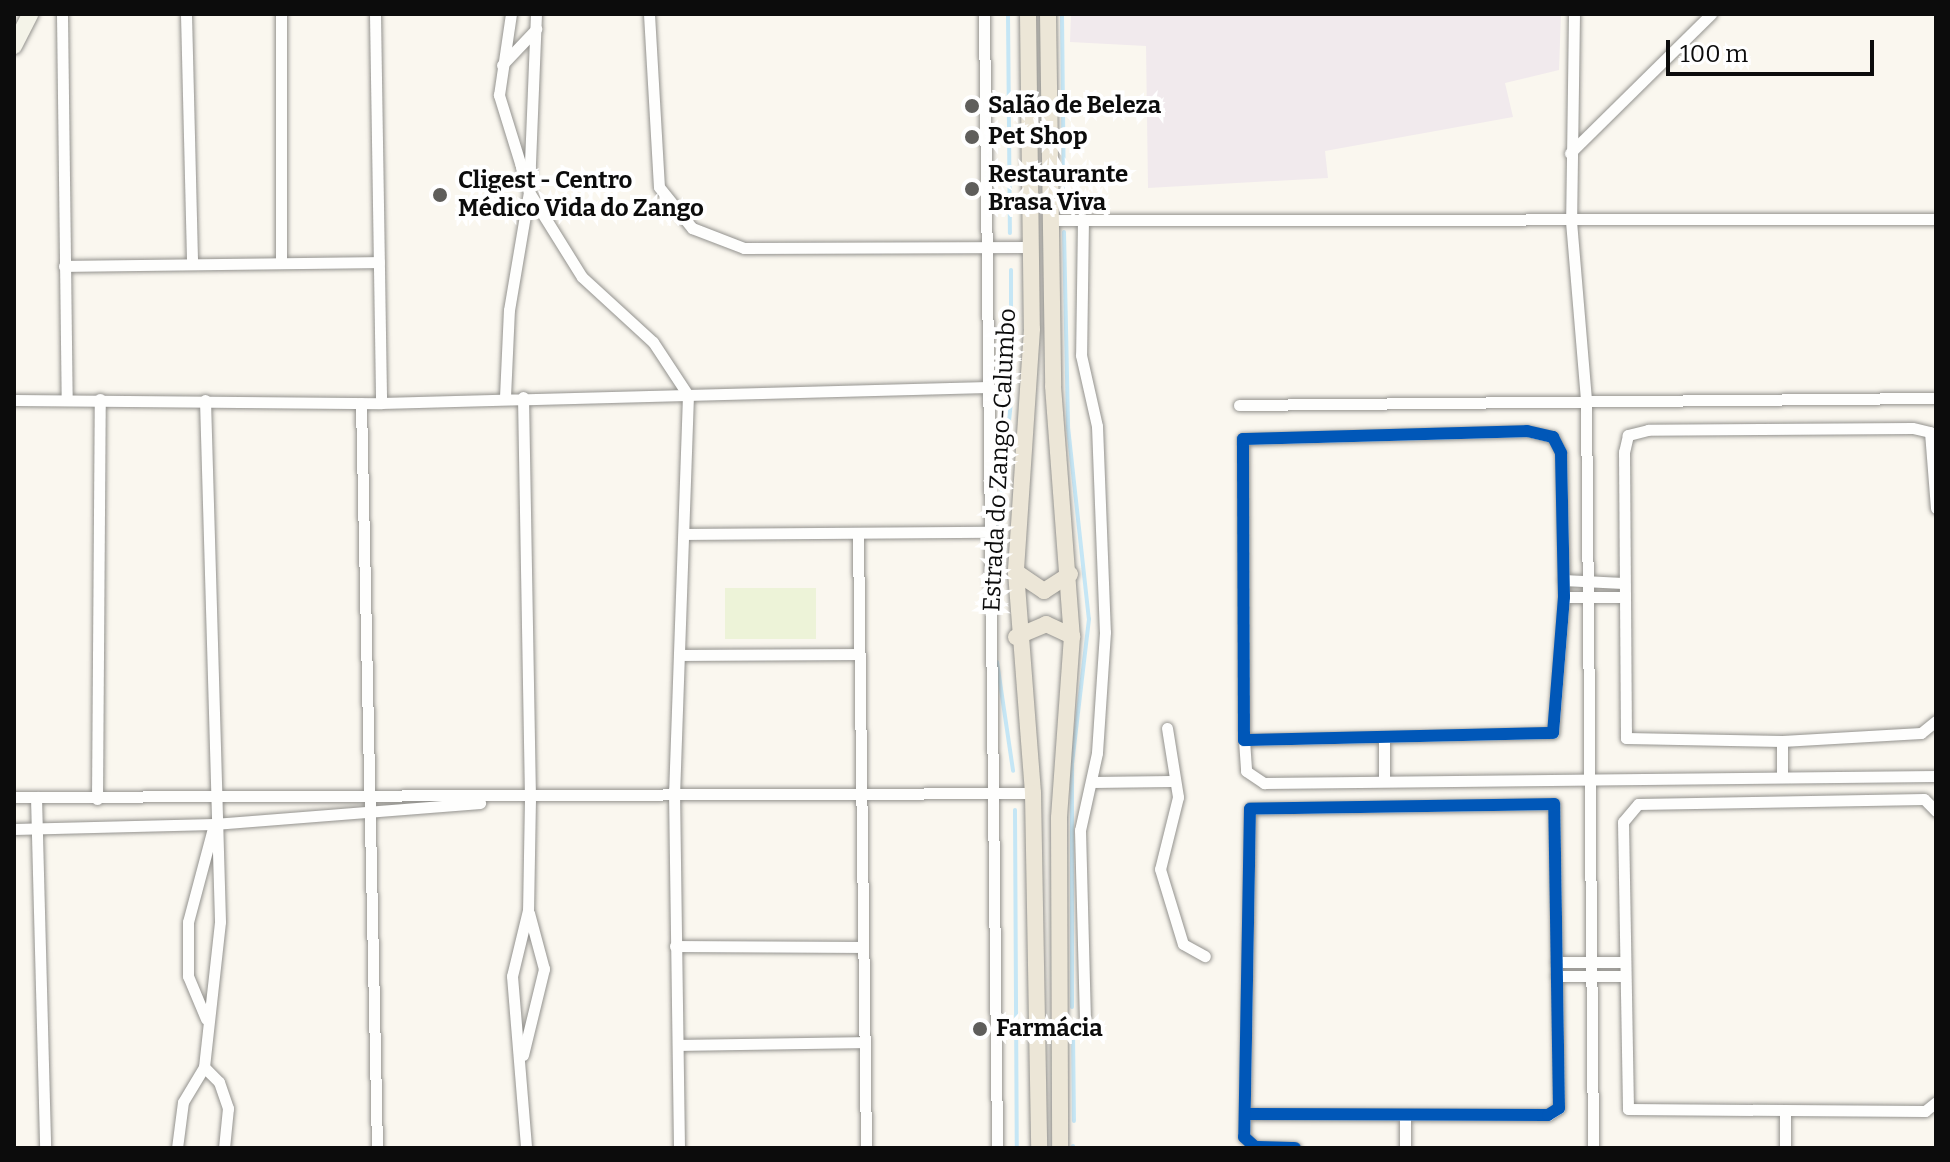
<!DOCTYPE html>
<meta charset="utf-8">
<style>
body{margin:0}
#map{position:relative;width:1950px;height:1162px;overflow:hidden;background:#faf7ef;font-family:Bitter,serif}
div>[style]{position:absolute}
.industrial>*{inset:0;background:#f1eaed}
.pitch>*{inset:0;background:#edf3d8;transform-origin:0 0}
.stream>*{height:4px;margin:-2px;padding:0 2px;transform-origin:2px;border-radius:2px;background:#c5e6f5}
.roads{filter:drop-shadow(0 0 2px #93928e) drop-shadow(0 0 2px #93928e)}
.street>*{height:11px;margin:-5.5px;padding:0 5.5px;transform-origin:5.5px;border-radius:5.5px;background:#fefefd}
.secondary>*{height:16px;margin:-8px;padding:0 8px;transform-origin:8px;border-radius:8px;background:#f4f3e8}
.primary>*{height:16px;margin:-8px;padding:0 8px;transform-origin:8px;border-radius:8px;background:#ece6d7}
.cycleway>*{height:12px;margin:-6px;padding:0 6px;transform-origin:6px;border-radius:6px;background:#0057b8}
.dots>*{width:22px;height:22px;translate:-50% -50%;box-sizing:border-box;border:4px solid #fff;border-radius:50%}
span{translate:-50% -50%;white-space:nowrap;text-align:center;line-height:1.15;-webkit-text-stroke:8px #fff;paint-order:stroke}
.poi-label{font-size:24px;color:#0c0c0c;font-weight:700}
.left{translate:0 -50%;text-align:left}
.street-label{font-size:24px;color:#0c0c0c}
.frame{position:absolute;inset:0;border:16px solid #0c0c0c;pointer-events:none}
.scale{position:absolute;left:1666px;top:40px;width:208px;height:36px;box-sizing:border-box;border:4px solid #0c0c0c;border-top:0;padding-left:10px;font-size:24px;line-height:28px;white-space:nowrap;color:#0c0c0c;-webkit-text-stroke:6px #fff;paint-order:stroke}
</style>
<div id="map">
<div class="industrial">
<i style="clip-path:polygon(1071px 14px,1561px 14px,1559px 70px,1505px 83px,1513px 117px,1325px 151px,1328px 178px,1148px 188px,1146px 46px,1070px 42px)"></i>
</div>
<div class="pitch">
<i style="left:816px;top:588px;width:51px;height:91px;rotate:90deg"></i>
</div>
<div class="stream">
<i style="left:1008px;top:14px;width:219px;rotate:89.5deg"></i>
<i style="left:1062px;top:14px;width:192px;rotate:89.4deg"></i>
<i style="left:1064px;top:232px;width:195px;rotate:88.8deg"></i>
<i style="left:1068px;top:427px;width:193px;rotate:83.8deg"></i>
<i style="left:1089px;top:619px;width:145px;rotate:96.7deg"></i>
<i style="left:1072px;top:763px;width:244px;rotate:90deg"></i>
<i style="left:995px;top:554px;width:154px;rotate:-84deg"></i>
<i style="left:1011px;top:401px;width:131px;rotate:-90deg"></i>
<i style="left:997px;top:662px;width:110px;rotate:81.6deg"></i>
<i style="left:1015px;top:810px;width:338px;rotate:89.7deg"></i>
<i style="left:1073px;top:1030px;width:91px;rotate:89.4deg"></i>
<i style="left:1073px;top:1146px;width:2px;rotate:90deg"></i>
</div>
<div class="roads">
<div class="street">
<i style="left:62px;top:14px;width:386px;rotate:89.3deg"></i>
<i style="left:186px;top:14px;width:250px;rotate:88.6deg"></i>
<i style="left:375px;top:14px;width:389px;rotate:89.1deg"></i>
<i style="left:536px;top:14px;width:178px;rotate:92.3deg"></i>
<i style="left:529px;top:192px;width:100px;rotate:58.1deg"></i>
<i style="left:582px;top:277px;width:96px;rotate:42.5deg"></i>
<i style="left:653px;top:342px;width:64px;rotate:56.6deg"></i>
<i style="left:688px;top:395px;width:395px;rotate:92deg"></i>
<i style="left:674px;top:790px;width:358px;rotate:89.2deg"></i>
<i style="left:649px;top:14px;width:173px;rotate:86.7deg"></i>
<i style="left:659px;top:187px;width:53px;rotate:51.2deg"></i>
<i style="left:692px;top:228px;width:56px;rotate:21deg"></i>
<i style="left:744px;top:248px;width:286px;rotate:-0.2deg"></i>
<i style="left:984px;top:14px;width:1134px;rotate:89.34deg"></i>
<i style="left:1574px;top:14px;width:207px;rotate:90.8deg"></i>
<i style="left:1571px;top:221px;width:181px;rotate:85.2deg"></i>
<i style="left:1586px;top:401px;width:747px;rotate:89.46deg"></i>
<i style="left:502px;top:65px;width:50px;rotate:-46.6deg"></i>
<i style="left:1570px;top:153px;width:198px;rotate:-44.6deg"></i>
<i style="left:1083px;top:219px;width:136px;rotate:90.8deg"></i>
<i style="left:1081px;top:355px;width:73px;rotate:77.3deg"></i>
<i style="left:1097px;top:426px;width:206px;rotate:87.8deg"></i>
<i style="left:1105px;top:632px;width:121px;rotate:93.8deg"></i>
<i style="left:1097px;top:753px;width:79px;rotate:102.4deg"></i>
<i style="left:1080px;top:830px;width:188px;rotate:88.5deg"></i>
<i style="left:1050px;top:220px;width:886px;rotate:-0.06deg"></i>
<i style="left:281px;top:263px;width:249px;rotate:-90deg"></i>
<i style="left:64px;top:266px;width:315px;rotate:-0.7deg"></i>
<i style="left:505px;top:397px;width:87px;rotate:-87.4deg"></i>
<i style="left:509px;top:310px;width:120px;rotate:-80.4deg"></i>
<i style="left:529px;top:192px;width:102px;rotate:-107.2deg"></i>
<i style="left:499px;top:95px;width:82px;rotate:-81.6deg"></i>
<i style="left:523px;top:397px;width:401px;rotate:89deg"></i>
<i style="left:530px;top:798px;width:112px;rotate:91deg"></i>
<i style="left:528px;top:910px;width:68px;rotate:103.6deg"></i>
<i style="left:512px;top:976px;width:173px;rotate:85.3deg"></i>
<i style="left:14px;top:400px;width:367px;rotate:0.5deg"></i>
<i style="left:381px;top:403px;width:607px;rotate:-1.51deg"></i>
<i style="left:205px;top:400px;width:522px;rotate:88.35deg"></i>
<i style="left:220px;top:922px;width:146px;rotate:96.3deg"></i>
<i style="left:204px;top:1067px;width:21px;rotate:45deg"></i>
<i style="left:219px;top:1082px;width:28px;rotate:71deg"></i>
<i style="left:228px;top:1108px;width:40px;rotate:95.7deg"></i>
<i style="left:361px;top:403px;width:745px;rotate:88.77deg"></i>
<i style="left:1239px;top:405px;width:697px;rotate:-0.58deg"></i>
<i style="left:1527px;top:431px;width:27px;rotate:13deg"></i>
<i style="left:1553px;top:437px;width:18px;rotate:63deg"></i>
<i style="left:1561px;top:453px;width:144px;rotate:88.8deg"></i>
<i style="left:1564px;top:597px;width:136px;rotate:94.6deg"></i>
<i style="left:1553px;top:733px;width:309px;rotate:178.7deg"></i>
<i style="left:1244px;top:740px;width:301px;rotate:-90.2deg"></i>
<i style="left:1243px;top:439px;width:284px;rotate:-1.6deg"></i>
<i style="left:1936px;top:508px;width:76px;rotate:-94.5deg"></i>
<i style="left:1930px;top:432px;width:18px;rotate:-167deg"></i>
<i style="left:1912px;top:428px;width:264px;rotate:179.6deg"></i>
<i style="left:1648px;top:430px;width:21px;rotate:166deg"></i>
<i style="left:1628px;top:435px;width:17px;rotate:103deg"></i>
<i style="left:1624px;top:452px;width:286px;rotate:89.6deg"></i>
<i style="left:1626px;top:738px;width:156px;rotate:1.1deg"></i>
<i style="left:1782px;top:741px;width:139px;rotate:-3.3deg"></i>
<i style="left:1921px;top:733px;width:19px;rotate:-39deg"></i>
<i style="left:685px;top:534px;width:301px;rotate:-0.4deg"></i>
<i style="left:858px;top:537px;width:611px;rotate:89.25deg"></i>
<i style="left:1563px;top:580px;width:60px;rotate:2.9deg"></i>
<i style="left:1564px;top:597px;width:59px"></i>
<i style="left:680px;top:655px;width:178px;rotate:-0.3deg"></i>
<i style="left:1167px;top:728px;width:70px;rotate:80.9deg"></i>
<i style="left:1178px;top:797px;width:74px;rotate:104deg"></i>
<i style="left:1160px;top:869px;width:78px;rotate:73deg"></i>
<i style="left:1183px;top:944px;width:25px;rotate:29deg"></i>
<i style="left:1244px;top:740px;width:31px;rotate:86deg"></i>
<i style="left:1246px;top:771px;width:22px;rotate:34deg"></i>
<i style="left:1264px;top:783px;width:672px;rotate:-0.6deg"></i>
<i style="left:1782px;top:741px;width:36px;rotate:90deg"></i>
<i style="left:1384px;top:779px;width:41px;rotate:-90deg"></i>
<i style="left:1092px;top:782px;width:80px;rotate:-0.7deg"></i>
<i style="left:14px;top:797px;width:1019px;rotate:-0.22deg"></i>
<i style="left:36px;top:797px;width:351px;rotate:88.5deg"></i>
<i style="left:97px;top:799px;width:400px;rotate:-89.6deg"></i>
<i style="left:1936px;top:811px;width:17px;rotate:-135deg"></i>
<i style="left:1924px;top:799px;width:286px;rotate:179deg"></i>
<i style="left:1638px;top:804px;width:23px;rotate:130deg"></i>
<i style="left:1623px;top:822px;width:287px;rotate:89deg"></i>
<i style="left:1628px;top:1109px;width:297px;rotate:0.4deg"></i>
<i style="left:1925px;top:1111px;width:14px;rotate:-39deg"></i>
<i style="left:14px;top:829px;width:200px;rotate:-1.4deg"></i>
<i style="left:214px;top:824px;width:267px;rotate:-4.5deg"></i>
<i style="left:675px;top:946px;width:188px;rotate:0.3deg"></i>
<i style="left:1556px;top:962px;width:68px"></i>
<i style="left:1556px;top:976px;width:68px"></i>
<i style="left:206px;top:1019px;width:47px;rotate:-112.7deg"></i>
<i style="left:188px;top:976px;width:54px;rotate:-90deg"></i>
<i style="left:188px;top:922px;width:97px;rotate:-75.1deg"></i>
<i style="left:681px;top:1045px;width:184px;rotate:-0.9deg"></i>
<i style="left:523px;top:1055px;width:89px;rotate:-76.3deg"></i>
<i style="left:544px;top:969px;width:58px;rotate:-105deg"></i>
<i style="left:1248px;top:1114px;width:300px;rotate:0.2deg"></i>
<i style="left:1548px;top:1115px;width:13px;rotate:-32deg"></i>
<i style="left:1559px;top:1108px;width:304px;rotate:-90.9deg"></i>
<i style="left:1554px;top:804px;width:304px;rotate:179.1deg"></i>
<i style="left:1250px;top:809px;width:328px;rotate:91deg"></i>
<i style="left:1244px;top:1137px;width:15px;rotate:42deg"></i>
<i style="left:1255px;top:1147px;width:40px;rotate:1.4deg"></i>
<i style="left:177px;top:1148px;width:46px;rotate:-82.6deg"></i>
<i style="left:183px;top:1102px;width:41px;rotate:-59deg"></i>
<i style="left:1405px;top:1148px;width:33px;rotate:-90deg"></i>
<i style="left:1785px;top:1148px;width:34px;rotate:-90deg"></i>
</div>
<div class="secondary">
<i style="left:14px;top:46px;width:36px;rotate:-63deg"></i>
</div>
<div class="primary">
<i style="left:1028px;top:14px;width:315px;rotate:89.3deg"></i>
<i style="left:1032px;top:329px;width:244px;rotate:93.8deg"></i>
<i style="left:1016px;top:572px;width:222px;rotate:85.6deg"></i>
<i style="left:1033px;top:793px;width:355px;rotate:89deg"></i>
<i style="left:1048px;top:14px;width:372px;rotate:89.2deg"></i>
<i style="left:1053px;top:386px;width:251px;rotate:85.7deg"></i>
<i style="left:1072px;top:636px;width:182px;rotate:94.1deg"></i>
<i style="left:1059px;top:818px;width:330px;rotate:89.8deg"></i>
<i style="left:1016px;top:572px;width:34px;rotate:34deg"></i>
<i style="left:1044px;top:591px;width:31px;rotate:-33deg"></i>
<i style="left:1016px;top:637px;width:33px;rotate:-23deg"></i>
<i style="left:1046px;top:624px;width:29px;rotate:25deg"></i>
</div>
</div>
<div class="cycleway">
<i style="left:1527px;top:431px;width:27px;rotate:13deg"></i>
<i style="left:1553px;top:437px;width:18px;rotate:63deg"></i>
<i style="left:1561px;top:453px;width:144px;rotate:88.8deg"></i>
<i style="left:1564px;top:597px;width:136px;rotate:94.6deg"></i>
<i style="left:1553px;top:733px;width:309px;rotate:178.7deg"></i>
<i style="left:1244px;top:740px;width:301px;rotate:-90.2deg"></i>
<i style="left:1243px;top:439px;width:284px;rotate:-1.6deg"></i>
<i style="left:1248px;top:1114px;width:300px;rotate:0.2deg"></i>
<i style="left:1548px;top:1115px;width:13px;rotate:-32deg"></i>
<i style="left:1559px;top:1108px;width:304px;rotate:-90.9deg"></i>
<i style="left:1554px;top:804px;width:304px;rotate:179.1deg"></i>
<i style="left:1250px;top:809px;width:328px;rotate:91deg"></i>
<i style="left:1244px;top:1137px;width:15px;rotate:42deg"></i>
<i style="left:1255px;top:1147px;width:40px;rotate:1.4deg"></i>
</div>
<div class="dots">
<i style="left:972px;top:106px;background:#5f5e5b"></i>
<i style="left:972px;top:137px;background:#5f5e5b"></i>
<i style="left:972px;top:189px;background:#5f5e5b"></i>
<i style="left:440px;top:195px;background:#5f5e5b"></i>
<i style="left:980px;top:1029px;background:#5f5e5b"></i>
</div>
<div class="poi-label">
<span class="left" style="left:988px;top:106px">Salão de Beleza</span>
<span class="left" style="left:988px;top:137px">Pet Shop</span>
<span class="left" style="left:988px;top:189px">Restaurante<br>Brasa Viva</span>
<span class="left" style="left:458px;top:195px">Cligest - Centro<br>Médico Vida do Zango</span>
<span class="left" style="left:996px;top:1029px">Farmácia</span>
</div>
<div class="street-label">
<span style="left:1000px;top:460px;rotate:-87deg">Estrada do Zango-Calumbo</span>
</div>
<div class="frame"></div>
<div class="scale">100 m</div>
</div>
